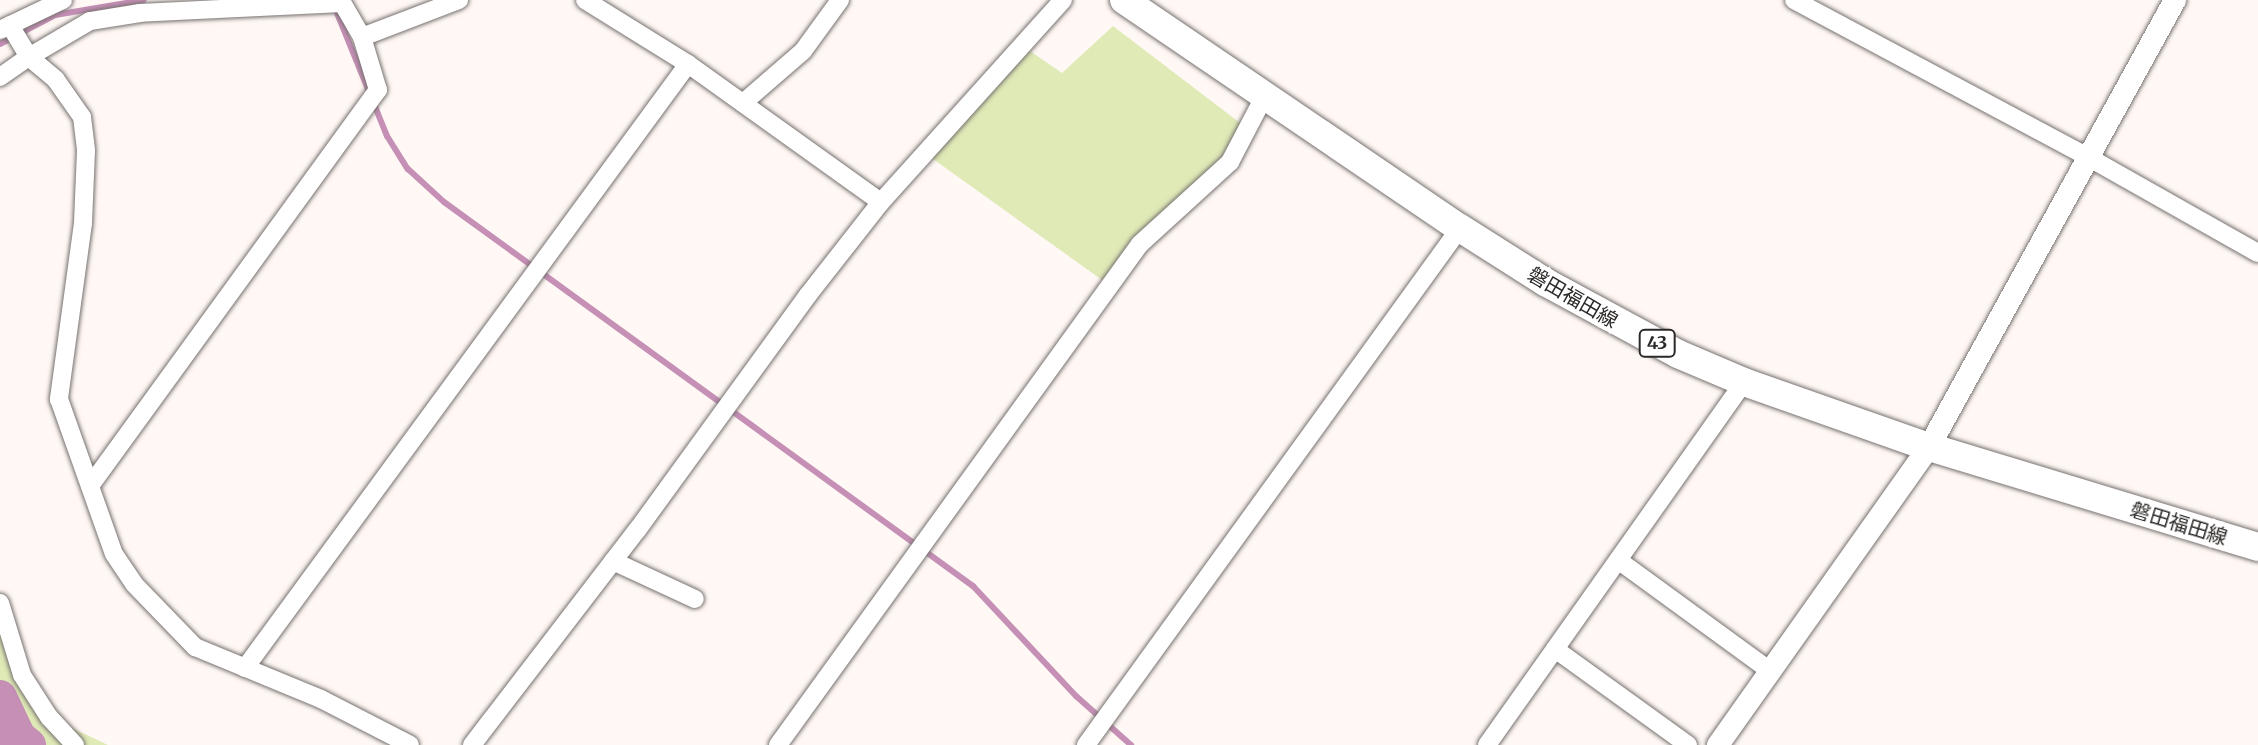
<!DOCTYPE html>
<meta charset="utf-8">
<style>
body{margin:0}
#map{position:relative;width:2258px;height:745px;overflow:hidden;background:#fff8f5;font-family:Merriweather,"Noto Sans JP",serif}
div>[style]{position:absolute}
.green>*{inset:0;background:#e0eab7}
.water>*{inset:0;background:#c58fb6}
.stream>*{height:6px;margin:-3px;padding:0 3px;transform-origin:3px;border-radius:3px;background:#c58fb6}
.river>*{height:34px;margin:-17px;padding:0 17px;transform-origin:17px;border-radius:17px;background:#c58fb6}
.roads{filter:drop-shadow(0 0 2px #77716f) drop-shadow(0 0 2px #77716f)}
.minor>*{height:18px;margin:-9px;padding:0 9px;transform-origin:9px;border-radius:9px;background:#fff}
.tertiary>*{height:22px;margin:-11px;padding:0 11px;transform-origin:11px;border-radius:11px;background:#fff}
.primary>*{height:28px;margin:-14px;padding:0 14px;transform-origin:14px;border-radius:14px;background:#fff}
span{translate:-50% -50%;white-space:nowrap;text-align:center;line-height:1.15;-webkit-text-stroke:8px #fff;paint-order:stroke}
.shield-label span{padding:2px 6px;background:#fff;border:2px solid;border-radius:6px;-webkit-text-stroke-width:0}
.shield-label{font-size:18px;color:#2b2927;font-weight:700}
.street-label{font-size:20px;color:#2b2927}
</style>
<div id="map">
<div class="green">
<i style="clip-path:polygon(1113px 26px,1248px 129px,1109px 285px,926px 154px,1030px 51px,1062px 73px)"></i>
<i style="clip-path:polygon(0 603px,49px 717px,108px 745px,0 745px)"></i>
</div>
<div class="water">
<i style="clip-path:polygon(0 697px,19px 737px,29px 745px,0 745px)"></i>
</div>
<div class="stream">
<i style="left:335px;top:8px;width:93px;rotate:67.9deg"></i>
<i style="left:0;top:44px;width:62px;rotate:-27.8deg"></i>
<i style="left:55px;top:15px;width:90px;rotate:-9.6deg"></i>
<i style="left:374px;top:104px;width:35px;rotate:68deg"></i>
<i style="left:387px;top:136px;width:39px;rotate:58deg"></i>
<i style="left:408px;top:169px;width:49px;rotate:42.5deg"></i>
<i style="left:444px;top:202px;width:654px;rotate:35.98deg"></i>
<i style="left:973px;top:586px;width:151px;rotate:46.9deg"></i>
<i style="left:1076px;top:696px;width:74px;rotate:41.7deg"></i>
</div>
<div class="river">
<i style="left:0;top:697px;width:44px;rotate:64.6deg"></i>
<i style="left:19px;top:737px;width:13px;rotate:39deg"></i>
</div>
<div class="roads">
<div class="minor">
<i style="left:585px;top:0;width:121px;rotate:31.9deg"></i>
<i style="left:688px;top:64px;width:237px;rotate:35.6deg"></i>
<i style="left:1794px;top:0;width:333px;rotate:28.1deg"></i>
<i style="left:2088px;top:157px;width:195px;rotate:29.5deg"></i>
<i style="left:0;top:30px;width:70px;rotate:-25.5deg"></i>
<i style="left:362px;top:37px;width:39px;rotate:-120deg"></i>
<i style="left:342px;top:3px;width:202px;rotate:177.2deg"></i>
<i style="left:140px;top:13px;width:51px;rotate:170.9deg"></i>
<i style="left:90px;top:21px;width:71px;rotate:149.5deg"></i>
<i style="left:29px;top:57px;width:35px;rotate:40deg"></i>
<i style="left:56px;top:80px;width:45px;rotate:54.9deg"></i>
<i style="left:82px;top:117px;width:34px;rotate:83deg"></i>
<i style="left:86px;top:151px;width:72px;rotate:92.4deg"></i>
<i style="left:83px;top:223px;width:178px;rotate:97.8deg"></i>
<i style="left:59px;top:399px;width:164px;rotate:70.5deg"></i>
<i style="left:114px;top:554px;width:36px;rotate:56deg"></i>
<i style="left:134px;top:584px;width:88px;rotate:45.9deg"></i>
<i style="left:195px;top:647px;width:136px;rotate:22.4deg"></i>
<i style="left:321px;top:699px;width:100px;rotate:27.3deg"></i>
<i style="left:0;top:77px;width:35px;rotate:-35deg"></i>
<i style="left:29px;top:57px;width:37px;rotate:-121deg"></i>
<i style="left:743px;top:103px;width:79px;rotate:-40.9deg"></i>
<i style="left:803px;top:51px;width:63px;rotate:-54deg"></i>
<i style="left:90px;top:486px;width:490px;rotate:-54deg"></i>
<i style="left:378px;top:90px;width:55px;rotate:-106.8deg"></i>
<i style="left:362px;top:37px;width:104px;rotate:-20.9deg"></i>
<i style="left:1618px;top:560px;width:188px;rotate:36.1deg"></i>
<i style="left:613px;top:561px;width:90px;rotate:24.9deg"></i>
<i style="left:0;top:603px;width:75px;rotate:73deg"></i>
<i style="left:22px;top:675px;width:50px;rotate:57.3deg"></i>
<i style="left:49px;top:717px;width:38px;rotate:47deg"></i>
<i style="left:1555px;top:649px;width:164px;rotate:35.8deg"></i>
<i style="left:245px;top:668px;width:749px;rotate:-53.74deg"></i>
<i style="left:472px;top:745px;width:272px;rotate:-52.5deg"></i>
<i style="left:638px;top:529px;width:289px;rotate:-54deg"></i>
<i style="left:808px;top:295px;width:118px;rotate:-51.9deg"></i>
<i style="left:881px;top:202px;width:272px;rotate:-48deg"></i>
<i style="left:778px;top:745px;width:618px;rotate:-54.15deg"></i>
<i style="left:1140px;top:244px;width:122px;rotate:-42.3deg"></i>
<i style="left:1230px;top:162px;width:76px;rotate:-62.4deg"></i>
<i style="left:1086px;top:745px;width:638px;rotate:-54.12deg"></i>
<i style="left:1487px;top:745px;width:445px;rotate:-54.7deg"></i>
</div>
<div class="tertiary">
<i style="left:1718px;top:745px;width:365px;rotate:-54.7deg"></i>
<i style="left:1929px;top:447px;width:510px;rotate:-61.17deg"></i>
</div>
<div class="primary">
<i style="left:1124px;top:0;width:406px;rotate:34.2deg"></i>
<i style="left:1460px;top:228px;width:101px;rotate:32.4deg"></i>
<i style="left:1545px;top:282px;width:151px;rotate:28.4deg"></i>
<i style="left:1678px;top:354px;width:72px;rotate:23deg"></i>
<i style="left:1744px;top:382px;width:196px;rotate:19.4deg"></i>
<i style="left:1929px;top:447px;width:344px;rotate:16.9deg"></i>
</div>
</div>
<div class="shield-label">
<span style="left:1657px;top:343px">43</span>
</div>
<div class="street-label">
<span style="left:1573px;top:297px;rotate:30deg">磐田福田線</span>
<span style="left:2179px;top:523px;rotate:17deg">磐田福田線</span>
</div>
</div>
